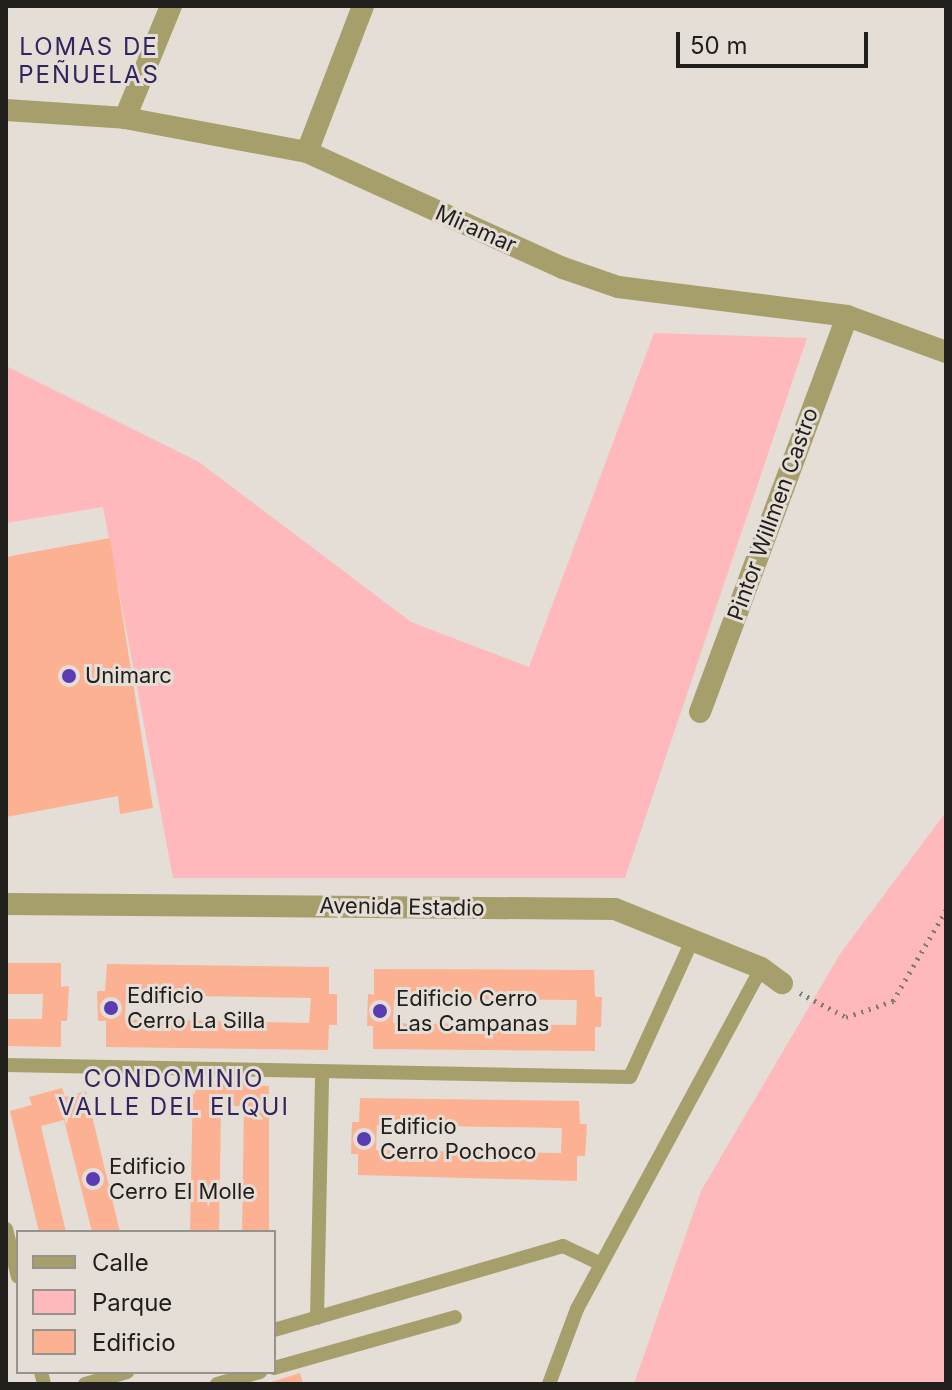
<!DOCTYPE html>
<meta charset="utf-8">
<style>
body{margin:0}
#map{position:relative;width:952px;height:1390px;overflow:hidden;background:#e4ded6;font-family:Inter,sans-serif}
div>[style]{position:absolute}
.green>*{inset:0;background:#ffb8bc}
.building>*{inset:0;background:#fcb192}
.path>*{height:5px;margin-top:-2.5px;transform-origin:0;background:repeating-linear-gradient(90deg,#7f7b75 0 2px,transparent 0 8px)}
.service>*{height:14px;margin:-7px;padding:0 7px;transform-origin:7px;border-radius:7px;background:#a69f6b}
.minor>*{height:22px;margin:-11px;padding:0 11px;transform-origin:11px;border-radius:11px;background:#a69f6b}
.dots>*{width:22px;height:22px;translate:-50% -50%;box-sizing:border-box;border:4px solid #e4ded6;border-radius:50%}
span{translate:-50% -50%;white-space:nowrap;text-align:center;line-height:1.15;-webkit-text-stroke:6px #e4ded6;paint-order:stroke}
.street-label{font-size:22px;color:#211f1c}
.poi-label{font-size:22px;color:#211f1c}
.left{translate:0 -50%;text-align:left}
.neighbourhood-label{font-size:24px;color:#32255f;letter-spacing:2px}
.frame{position:absolute;inset:0;border:8px solid #211f1c;pointer-events:none}
.legend{position:absolute;left:16px;top:1230px;width:260px;height:144px;box-sizing:border-box;background:#e4ded6;border:2px solid #96928c;margin:0;padding:10px 14px;list-style:none;font-size:24px;color:#211f1c}
.legend li{display:flex;align-items:center;gap:16px;height:40px}
.legend b{width:40px;border:2px solid #96928c}
.scale{position:absolute;left:676px;top:32px;width:192px;height:36px;box-sizing:border-box;border:4px solid #211f1c;border-top:0;padding-left:10px;font-size:24px;line-height:28px;white-space:nowrap;color:#211f1c;-webkit-text-stroke:6px #e4ded6;paint-order:stroke}
</style>
<div id="map">
<div class="green">
<div style="clip-path:polygon(654px 333px,807px 338px,625px 878px,173px 878px,103px 507px,6px 523px,6px 366px,199px 462px,411px 622px,529px 667px)"></div>
<div style="clip-path:polygon(946px 812px,946px 1384px,634px 1384px,701px 1191px,840px 954px)"></div>
</div>
<div class="building">
<div style="clip-path:polygon(110px 538px,153px 808px,120px 814px,118px 796px,6px 817px,6px 557px)"></div>
<div style="clip-path:polygon(6px 963px,61px 963px,61px 987px,69px 986px,67px 1021px,61px 1021px,61px 1047px,6px 1046px,6px 1019px,42px 1019px,43px 994px,6px 994px)"></div>
<div style="clip-path:polygon(evenodd,107px 964px,329px 967px,329px 994px,337px 994px,337px 1025px,329px 1025px,328px 1050px,106px 1047px,106px 1021px,98px 1021px,97px 991px,105px 991px,107px 964px,126px 995px,311px 998px,309px 1023px,125px 1019px,126px 995px)"></div>
<div style="clip-path:polygon(evenodd,374px 969px,594px 970px,595px 997px,602px 997px,601px 1027px,595px 1027px,595px 1051px,373px 1049px,373px 1026px,367px 1026px,368px 994px,374px 995px,374px 969px,394px 999px,577px 1000px,576px 1025px,393px 1023px,394px 999px)"></div>
<div style="clip-path:polygon(215px 1074px,248px 1075px,247px 1085px,269px 1086px,269px 1232px,242px 1232px,244px 1106px,221px 1106px,219px 1232px,190px 1232px,193px 1083px,215px 1084px)"></div>
<div style="clip-path:polygon(62px 1088px,65px 1097px,86px 1091px,120px 1232px,92px 1232px,64px 1120px,41px 1126px,66px 1232px,39px 1232px,10px 1111px,32px 1105px,29px 1097px)"></div>
<div style="clip-path:polygon(evenodd,360px 1098px,579px 1101px,580px 1124px,587px 1124px,585px 1156px,577px 1156px,577px 1181px,358px 1175px,358px 1154px,351px 1154px,352px 1122px,359px 1122px,360px 1098px,377px 1125px,562px 1128px,561px 1153px,376px 1150px,377px 1125px)"></div>
<div style="clip-path:polygon(300px 1373px,303px 1384px,268px 1384px,268px 1383px)"></div>
</div>
<div class="path">
<div style="left:800px;top:993px;width:52px;rotate:27.6deg"></div>
<div style="left:846px;top:1017px;width:50px;rotate:-18.8deg"></div>
<div style="left:893px;top:1001px;width:105px;rotate:-59.8deg"></div>
</div>
<div class="service">
<div style="left:6px;top:1065px;width:624px;rotate:1.1deg"></div>
<div style="left:630px;top:1077px;width:152px;rotate:-65.5deg"></div>
<div style="left:6px;top:1229px;width:49px;rotate:76deg"></div>
<div style="left:317px;top:1318px;width:246px;rotate:-88.8deg"></div>
<div style="left:274px;top:1330px;width:301px;rotate:-16.2deg"></div>
<div style="left:563px;top:1246px;width:42px;rotate:25.3deg"></div>
<div style="left:274px;top:1368px;width:188px;rotate:-15.7deg"></div>
<div style="left:41px;top:1372px;width:12px;rotate:76deg"></div>
<div style="left:85px;top:1384px;width:44px;rotate:-15.9deg"></div>
<div style="left:217px;top:1384px;width:45px;rotate:-15.6deg"></div>
<div style="left:549px;top:1384px;width:80px;rotate:-69.5deg"></div>
<div style="left:577px;top:1309px;width:387px;rotate:-61.6deg"></div>
</div>
<div class="minor">
<div style="left:6px;top:110px;width:119px;rotate:3.8deg"></div>
<div style="left:125px;top:118px;width:185px;rotate:10.6deg"></div>
<div style="left:307px;top:152px;width:281px;rotate:24.4deg"></div>
<div style="left:563px;top:268px;width:58px;rotate:19.1deg"></div>
<div style="left:618px;top:287px;width:231px;rotate:7.2deg"></div>
<div style="left:847px;top:316px;width:105px;rotate:20deg"></div>
<div style="left:125px;top:118px;width:121px;rotate:-67.7deg"></div>
<div style="left:307px;top:152px;width:156px;rotate:-69deg"></div>
<div style="left:700px;top:712px;width:422px;rotate:-69.6deg"></div>
<div style="left:6px;top:904px;width:609px;rotate:0.47deg"></div>
<div style="left:615px;top:909px;width:157px;rotate:22deg"></div>
<div style="left:761px;top:968px;width:26px;rotate:36deg"></div>
</div>
<div class="dots">
<div style="left:69px;top:676px;background:#5b3bb4"></div>
<div style="left:111px;top:1008px;background:#5b3bb4"></div>
<div style="left:380px;top:1011px;background:#5b3bb4"></div>
<div style="left:364px;top:1139px;background:#5b3bb4"></div>
<div style="left:93px;top:1179px;background:#5b3bb4"></div>
</div>
<div class="street-label">
<span style="left:476px;top:229px;rotate:24deg">Miramar</span>
<span style="left:773px;top:514px;rotate:-70deg">Pintor Willmen Castro</span>
<span style="left:402px;top:907px;rotate:1deg">Avenida Estadio</span>
</div>
<div class="poi-label">
<span class="left" style="left:85px;top:676px">Unimarc</span>
<span class="left" style="left:127px;top:1008px">Edificio<br>Cerro La Silla</span>
<span class="left" style="left:396px;top:1011px">Edificio Cerro<br>Las Campanas</span>
<span class="left" style="left:380px;top:1139px">Edificio<br>Cerro Pochoco</span>
<span class="left" style="left:109px;top:1179px">Edificio<br>Cerro El Molle</span>
</div>
<div class="neighbourhood-label">
<span style="left:89px;top:61px">LOMAS DE<br>PEÑUELAS</span>
<span style="left:174px;top:1093px">CONDOMINIO<br>VALLE DEL ELQUI</span>
</div>
<div class="frame"></div>
<ul class="legend">
<li><b style="height:10px;background:#a69f6b"></b>Calle</li>
<li><b style="height:22px;background:#ffb8bc"></b>Parque</li>
<li><b style="height:22px;background:#fcb192"></b>Edificio</li>
</ul>
<div class="scale">50 m</div>
</div>
